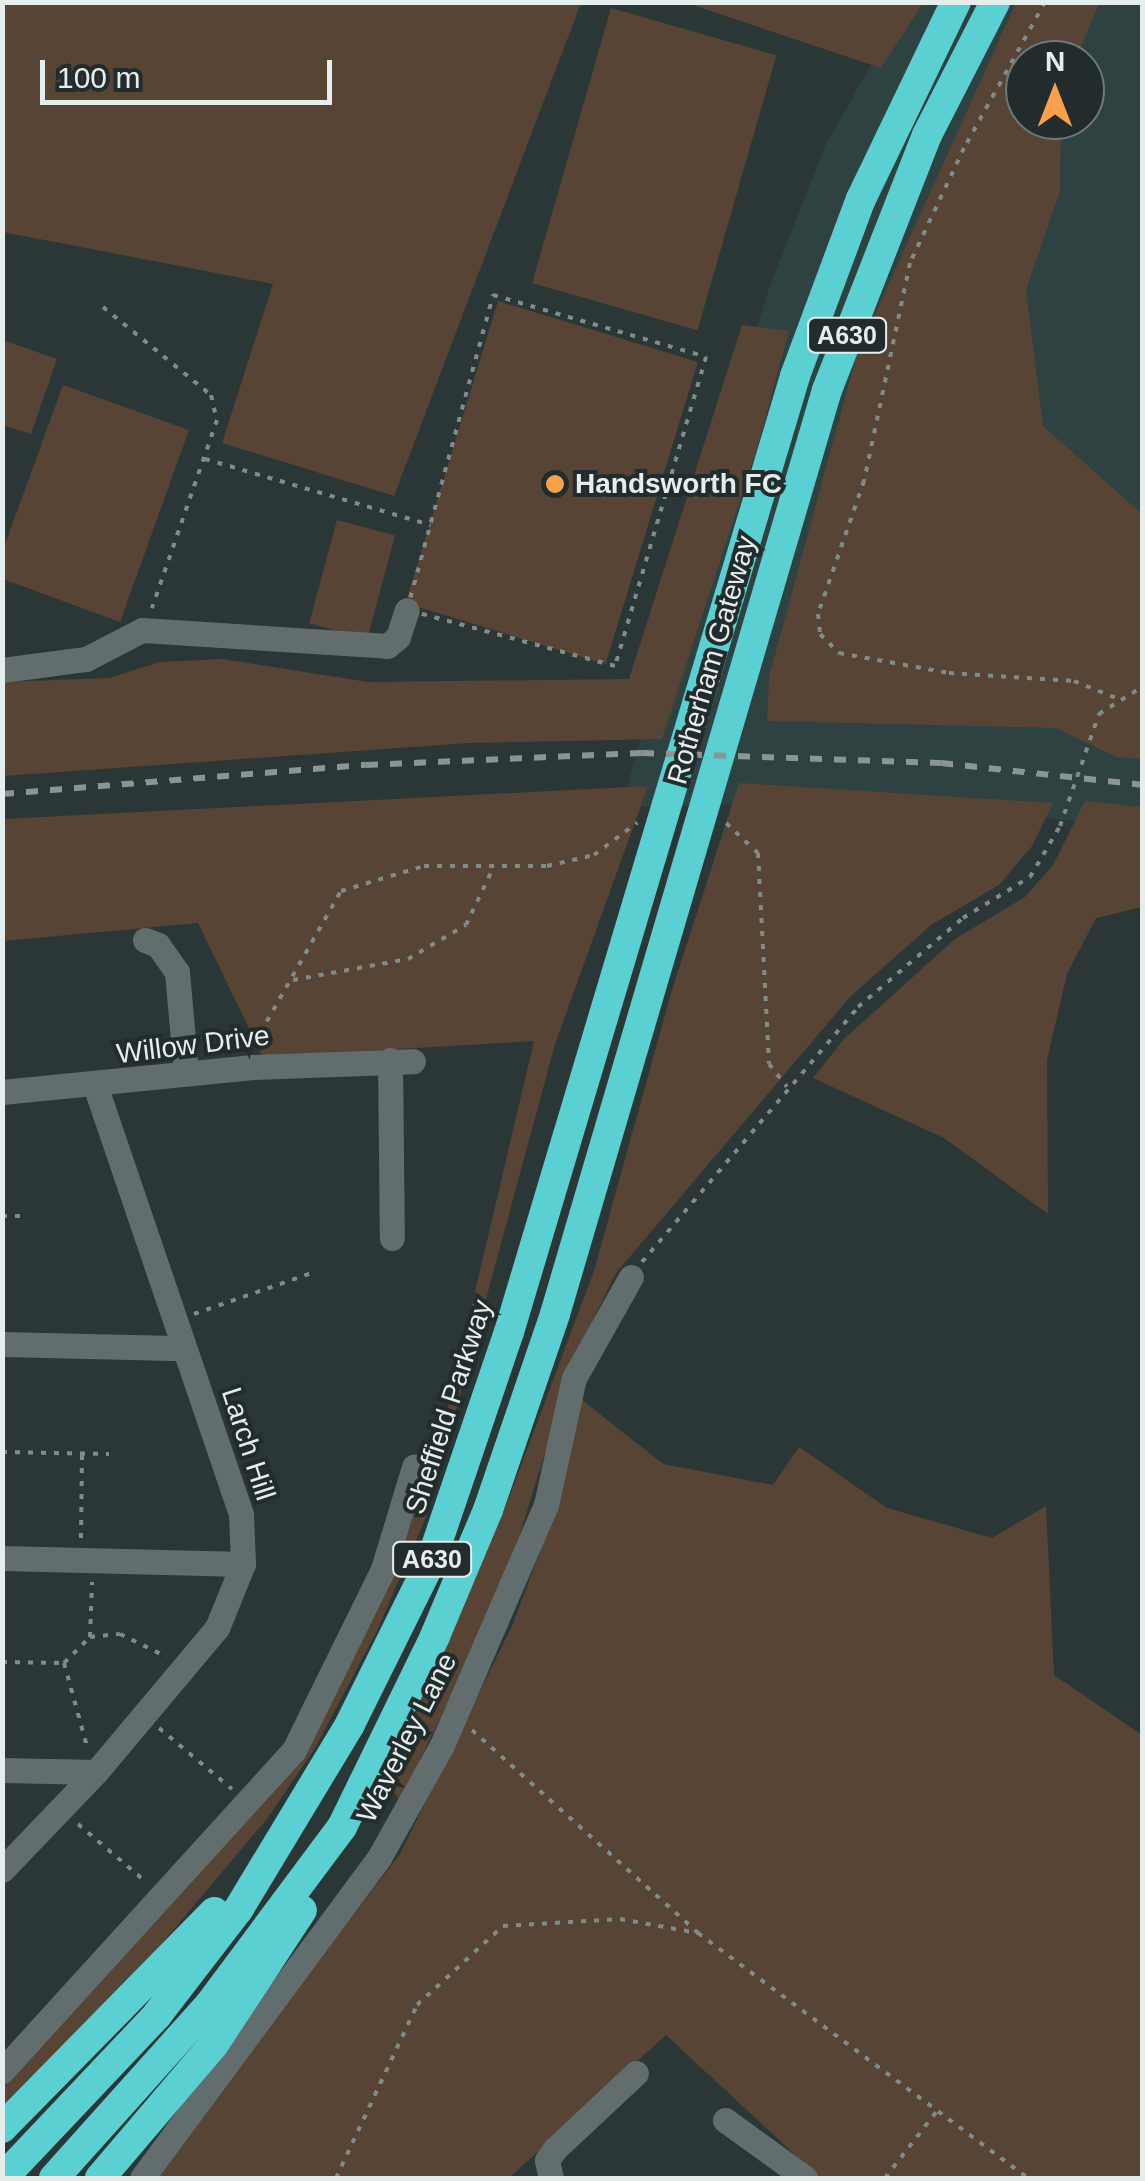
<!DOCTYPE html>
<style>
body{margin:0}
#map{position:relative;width:1145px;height:2181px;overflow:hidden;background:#2b3737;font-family:Helvetica,sans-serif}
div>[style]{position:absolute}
.built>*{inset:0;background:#2e4242}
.green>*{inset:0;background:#584434;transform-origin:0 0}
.path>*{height:4px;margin-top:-2px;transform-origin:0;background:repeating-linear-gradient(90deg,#818b8b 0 5px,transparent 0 13px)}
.minor>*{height:25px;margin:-12.5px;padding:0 12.5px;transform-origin:12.5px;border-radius:12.5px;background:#626e6e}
.highway>*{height:30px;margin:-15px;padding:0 15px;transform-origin:15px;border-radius:15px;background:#5bd0d3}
.rail>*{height:6px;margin-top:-3px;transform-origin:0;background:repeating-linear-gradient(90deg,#8c9595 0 12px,transparent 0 24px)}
.dots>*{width:28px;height:28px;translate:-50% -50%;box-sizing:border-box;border:5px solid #222c2d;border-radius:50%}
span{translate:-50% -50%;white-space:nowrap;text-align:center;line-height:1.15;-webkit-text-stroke:8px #222c2d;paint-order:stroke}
.shield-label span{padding:2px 8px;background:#222c2d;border:2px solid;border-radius:8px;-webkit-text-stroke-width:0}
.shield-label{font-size:25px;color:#e6eded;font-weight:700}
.poi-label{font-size:28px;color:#e6eded;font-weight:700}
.left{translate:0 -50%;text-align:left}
.street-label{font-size:28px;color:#e6eded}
.frame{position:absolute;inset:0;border:5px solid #e6eded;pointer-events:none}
.north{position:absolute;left:1005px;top:40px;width:100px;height:100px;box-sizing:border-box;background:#222c2d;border:2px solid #70797a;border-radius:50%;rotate:0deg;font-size:28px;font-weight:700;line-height:40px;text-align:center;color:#e6eded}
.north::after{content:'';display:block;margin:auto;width:35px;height:45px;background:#f9a04c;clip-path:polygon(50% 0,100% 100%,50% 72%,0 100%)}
.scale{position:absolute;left:40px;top:60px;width:292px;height:45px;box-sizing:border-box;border:5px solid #e6eded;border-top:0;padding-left:12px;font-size:30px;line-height:35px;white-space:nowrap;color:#e6eded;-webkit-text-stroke:8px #222c2d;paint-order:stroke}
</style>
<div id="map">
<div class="built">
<div style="clip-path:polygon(evenodd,906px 3px,1142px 3px,1142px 824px,771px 803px,621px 807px,766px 297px,824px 148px,906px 3px,1025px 60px,1085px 60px,1085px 120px,1025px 120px,1025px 60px)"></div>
</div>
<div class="green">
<div style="clip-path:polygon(2px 3px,581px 3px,394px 496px,222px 443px,273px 284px,3px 232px)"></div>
<div style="clip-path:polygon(687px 3px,923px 2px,923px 3px,881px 68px)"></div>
<div style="clip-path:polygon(1016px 3px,1099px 3px,1076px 60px,1025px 60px,1025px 120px,1061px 120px,1060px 191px,1026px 290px,1043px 426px,1142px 514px,1142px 759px,1116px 757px,1056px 728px,767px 721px,769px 677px,857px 354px)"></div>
<div style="left:611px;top:8px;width:172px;height:286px;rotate:16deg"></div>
<div style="left:498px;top:301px;width:209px;height:316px;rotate:17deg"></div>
<div style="clip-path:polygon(742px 325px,789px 331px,757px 448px,662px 739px,469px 743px,3px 776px,2px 682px,109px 678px,160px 662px,223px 659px,368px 682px,629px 679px)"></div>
<div style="clip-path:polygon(3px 340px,57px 359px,31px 434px,3px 425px)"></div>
<div style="clip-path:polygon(63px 385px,189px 430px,120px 622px,3px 579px,3px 550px)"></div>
<div style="left:337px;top:520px;width:60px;height:107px;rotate:15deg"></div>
<div style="clip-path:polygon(739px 783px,1053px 803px,1032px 846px,999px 885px,931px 925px,850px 997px,616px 1273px,575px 1356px,503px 1589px,400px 1801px,386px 1782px,504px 1511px,594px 1271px,672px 990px)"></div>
<div style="clip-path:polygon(648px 786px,555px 1044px,429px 1510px,377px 1631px,314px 1750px,266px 1820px,142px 1967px,3px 2107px,3px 2083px,308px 1744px,410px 1522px,442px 1432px,534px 1041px,263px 1057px,198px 923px,3px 941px,3px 819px)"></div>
<div style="clip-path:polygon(1085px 801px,1142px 807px,1142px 907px,1096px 918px,1067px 974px,1047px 1060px,1048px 1214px,944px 1138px,813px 1078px,844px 1039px,955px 939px,1025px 897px,1053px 865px)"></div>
<div style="clip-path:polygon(577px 1396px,663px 1464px,773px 1485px,799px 1447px,887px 1508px,992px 1538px,1046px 1506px,1054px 1675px,1142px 1735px,1142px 2178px,820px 2178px,666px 2035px,509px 2178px,152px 2178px,400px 1854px,512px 1626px,543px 1544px)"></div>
</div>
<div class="path">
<div style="left:1045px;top:2px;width:167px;rotate:119deg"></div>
<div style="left:964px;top:148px;width:127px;rotate:115.2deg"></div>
<div style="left:910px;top:263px;width:223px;rotate:101.9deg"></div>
<div style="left:864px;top:481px;width:141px;rotate:109.1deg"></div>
<div style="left:818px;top:614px;width:20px;rotate:84deg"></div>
<div style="left:820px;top:634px;width:27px;rotate:45deg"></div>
<div style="left:839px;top:653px;width:112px;rotate:10.3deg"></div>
<div style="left:949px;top:673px;width:125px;rotate:3.7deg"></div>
<div style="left:1074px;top:681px;width:45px;rotate:22deg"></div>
<div style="left:493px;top:295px;width:222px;rotate:16.2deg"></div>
<div style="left:706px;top:357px;width:322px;rotate:106.4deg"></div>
<div style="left:615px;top:666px;width:215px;rotate:-164.9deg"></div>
<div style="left:407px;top:610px;width:327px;rotate:-74.7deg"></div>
<div style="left:103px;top:307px;width:139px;rotate:39.2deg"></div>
<div style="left:211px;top:395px;width:26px;rotate:77deg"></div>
<div style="left:217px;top:420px;width:199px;rotate:109.1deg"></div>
<div style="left:205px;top:459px;width:235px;rotate:16.3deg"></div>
<div style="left:726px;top:823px;width:44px;rotate:43.2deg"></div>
<div style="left:758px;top:853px;width:211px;rotate:87deg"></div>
<div style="left:769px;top:1064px;width:29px;rotate:52deg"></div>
<div style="left:293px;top:980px;width:117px;rotate:-10.3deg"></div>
<div style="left:408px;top:959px;width:67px;rotate:-30.4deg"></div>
<div style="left:466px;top:925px;width:65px;rotate:-64.6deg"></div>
<div style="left:254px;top:1044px;width:176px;rotate:-60.4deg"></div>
<div style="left:341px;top:891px;width:87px;rotate:-16.8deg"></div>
<div style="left:424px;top:866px;width:123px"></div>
<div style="left:547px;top:866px;width:48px;rotate:-13.2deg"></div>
<div style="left:594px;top:855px;width:54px;rotate:-36.7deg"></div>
<div style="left:2px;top:1216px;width:20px"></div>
<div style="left:642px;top:1262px;width:334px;rotate:-49.7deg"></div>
<div style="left:858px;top:1007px;width:138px;rotate:-40.3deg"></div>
<div style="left:963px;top:918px;width:79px;rotate:-31.5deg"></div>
<div style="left:1030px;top:877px;width:59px;rotate:-59.5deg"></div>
<div style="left:1060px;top:826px;width:119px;rotate:-70.8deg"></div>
<div style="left:1099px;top:714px;width:51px;rotate:-32.1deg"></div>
<div style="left:194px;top:1314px;width:125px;rotate:-19.2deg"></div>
<div style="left:2px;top:1452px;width:107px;rotate:1.1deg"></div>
<div style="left:81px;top:1538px;width:85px;rotate:-89.3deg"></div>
<div style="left:90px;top:1637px;width:55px;rotate:-87.9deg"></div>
<div style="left:2px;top:1662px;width:62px;rotate:0.9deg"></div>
<div style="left:64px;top:1663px;width:37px;rotate:-45deg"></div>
<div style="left:90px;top:1637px;width:30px;rotate:-6deg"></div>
<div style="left:120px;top:1634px;width:52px;rotate:26.1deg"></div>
<div style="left:64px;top:1663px;width:90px;rotate:74.6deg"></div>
<div style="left:159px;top:1728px;width:95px;rotate:39.9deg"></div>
<div style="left:472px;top:1730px;width:304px;rotate:41.9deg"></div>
<div style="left:698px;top:1933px;width:411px;rotate:36.6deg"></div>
<div style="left:78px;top:1824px;width:91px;rotate:40.5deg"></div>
<div style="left:336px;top:2178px;width:191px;rotate:-64.9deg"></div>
<div style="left:417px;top:2005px;width:117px;rotate:-42.6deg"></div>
<div style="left:503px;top:1926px;width:117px;rotate:-3.4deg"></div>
<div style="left:620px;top:1919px;width:79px;rotate:10.2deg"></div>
<div style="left:885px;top:2178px;width:85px;rotate:-52.2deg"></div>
</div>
<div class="minor">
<div style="left:2px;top:670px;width:85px;rotate:-7.5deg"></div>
<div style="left:86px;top:659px;width:63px;rotate:-27.4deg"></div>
<div style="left:142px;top:630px;width:246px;rotate:3.7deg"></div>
<div style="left:387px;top:646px;width:14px;rotate:-39deg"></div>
<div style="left:398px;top:637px;width:28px;rotate:-72deg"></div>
<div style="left:145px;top:940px;width:14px;rotate:21deg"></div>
<div style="left:158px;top:945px;width:33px;rotate:55deg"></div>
<div style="left:177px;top:972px;width:101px;rotate:84.9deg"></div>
<div style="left:390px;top:1060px;width:178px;rotate:89.4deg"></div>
<div style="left:2px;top:1092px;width:252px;rotate:-5.7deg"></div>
<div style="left:253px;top:1067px;width:160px;rotate:-2.1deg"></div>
<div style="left:2px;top:1344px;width:182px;rotate:1.3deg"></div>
<div style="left:2px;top:1558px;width:241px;rotate:1.4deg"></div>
<div style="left:2px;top:1770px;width:94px;rotate:1.2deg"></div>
<div style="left:2px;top:1870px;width:136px;rotate:-46.2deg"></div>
<div style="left:96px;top:1772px;width:188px;rotate:-50deg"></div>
<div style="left:217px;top:1628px;width:69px;rotate:-67.9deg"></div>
<div style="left:243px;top:1564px;width:50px;rotate:-92.3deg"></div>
<div style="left:241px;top:1514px;width:451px;rotate:-108.8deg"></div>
<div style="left:2px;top:2071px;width:434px;rotate:-47.7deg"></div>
<div style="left:294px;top:1750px;width:202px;rotate:-63.8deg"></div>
<div style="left:383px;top:1569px;width:107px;rotate:-73.1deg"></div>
<div style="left:725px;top:2120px;width:99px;rotate:35.9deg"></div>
<div style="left:142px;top:2178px;width:400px;rotate:-53.5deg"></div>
<div style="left:380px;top:1856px;width:127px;rotate:-60.8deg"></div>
<div style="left:442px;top:1745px;width:262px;rotate:-66.6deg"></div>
<div style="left:546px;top:1505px;width:130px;rotate:-77.6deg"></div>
<div style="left:574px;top:1378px;width:116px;rotate:-60.6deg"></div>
<div style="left:551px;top:2178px;width:18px;rotate:-103deg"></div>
<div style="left:547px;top:2160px;width:14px;rotate:-54deg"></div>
<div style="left:555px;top:2149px;width:111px;rotate:-43.2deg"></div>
</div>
<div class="highway">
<div style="left:2px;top:2128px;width:303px;rotate:-45.5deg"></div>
<div style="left:3px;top:2178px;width:224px;rotate:-46.6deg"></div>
<div style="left:157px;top:2015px;width:133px;rotate:-52.4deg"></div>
<div style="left:238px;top:1910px;width:217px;rotate:-58.9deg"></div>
<div style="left:350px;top:1724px;width:182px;rotate:-63.6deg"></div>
<div style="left:431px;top:1561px;width:242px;rotate:-71.2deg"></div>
<div style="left:509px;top:1332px;width:998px;rotate:-73.34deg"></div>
<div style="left:795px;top:376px;width:189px;rotate:-69.6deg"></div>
<div style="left:861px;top:199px;width:219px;rotate:-64.3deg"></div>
<div style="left:54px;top:2178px;width:234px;rotate:-48.1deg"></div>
<div style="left:210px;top:2004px;width:221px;rotate:-53.3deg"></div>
<div style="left:342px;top:1827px;width:212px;rotate:-64deg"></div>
<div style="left:435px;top:1636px;width:137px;rotate:-67.2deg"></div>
<div style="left:488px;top:1510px;width:207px;rotate:-71.1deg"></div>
<div style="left:555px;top:1314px;width:963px;rotate:-73.6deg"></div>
<div style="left:827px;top:390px;width:274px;rotate:-68.6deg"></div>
<div style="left:927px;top:135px;width:149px;rotate:-62.9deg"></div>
<div style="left:100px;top:2178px;width:176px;rotate:-49.6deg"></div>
<div style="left:214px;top:2044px;width:160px;rotate:-56.7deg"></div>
</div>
<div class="rail">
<div style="left:2px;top:794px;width:365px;rotate:-4.6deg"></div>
<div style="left:366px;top:765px;width:276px;rotate:-2.5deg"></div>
<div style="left:642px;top:753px;width:299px;rotate:1.9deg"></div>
<div style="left:941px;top:763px;width:202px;rotate:6.2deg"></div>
</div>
<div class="dots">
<div style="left:555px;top:484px;background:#f9a04c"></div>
</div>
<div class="shield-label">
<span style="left:847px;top:335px">A630</span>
<span style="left:432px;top:1559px">A630</span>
</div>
<div class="poi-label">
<span class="left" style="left:575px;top:484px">Handsworth FC</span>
</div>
<div class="street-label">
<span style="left:712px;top:660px;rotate:-74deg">Rotherham Gateway</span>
<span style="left:193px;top:1045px;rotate:-7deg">Willow Drive</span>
<span style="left:449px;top:1407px;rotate:-72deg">Sheffield Parkway</span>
<span style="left:248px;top:1444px;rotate:72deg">Larch Hill</span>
<span style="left:407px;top:1738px;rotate:-63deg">Waverley Lane</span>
</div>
<div class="frame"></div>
<div class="north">N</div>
<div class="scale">100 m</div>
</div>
